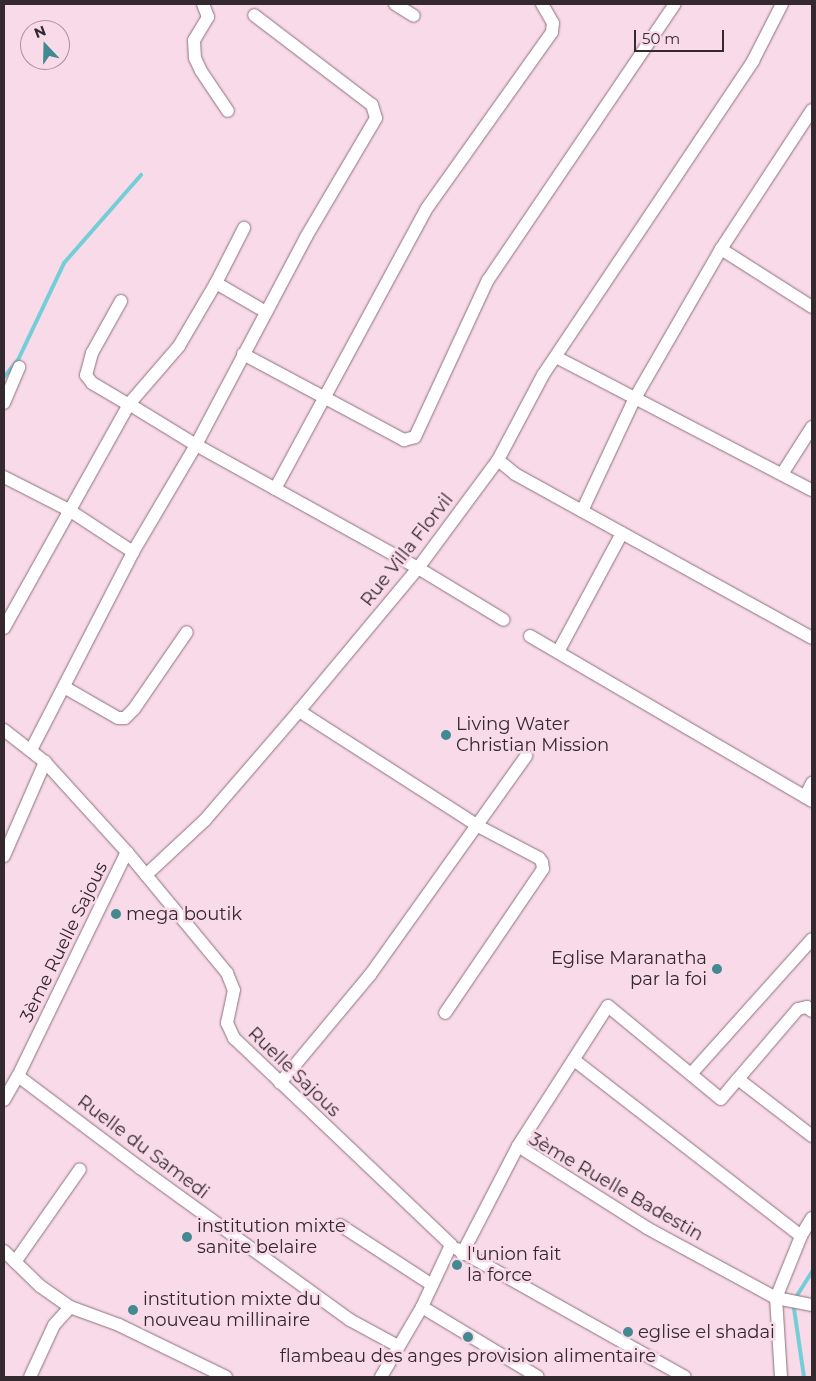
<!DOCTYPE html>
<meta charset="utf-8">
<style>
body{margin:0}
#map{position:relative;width:816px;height:1381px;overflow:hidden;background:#f9dae8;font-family:Montserrat,sans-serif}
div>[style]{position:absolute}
.stream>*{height:4px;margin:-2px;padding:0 2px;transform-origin:2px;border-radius:2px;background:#74ced8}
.roads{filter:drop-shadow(0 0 1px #8c717e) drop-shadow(0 0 1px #8c717e)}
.minor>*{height:12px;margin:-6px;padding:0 6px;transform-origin:6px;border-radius:6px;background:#fff}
.dots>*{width:14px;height:14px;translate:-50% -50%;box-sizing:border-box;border:2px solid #f9dae8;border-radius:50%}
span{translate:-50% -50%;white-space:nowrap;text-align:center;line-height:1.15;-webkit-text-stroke:5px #f9dae8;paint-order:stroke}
.street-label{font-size:18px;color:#34292e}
.poi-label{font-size:18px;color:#34292e}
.left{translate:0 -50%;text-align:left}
.right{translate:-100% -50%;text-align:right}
.frame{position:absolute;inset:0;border:5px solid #34292e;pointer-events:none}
.north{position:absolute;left:20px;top:20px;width:50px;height:50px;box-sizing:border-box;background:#f9dae8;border:1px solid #aa939e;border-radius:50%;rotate:339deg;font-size:14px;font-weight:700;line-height:20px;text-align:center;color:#34292e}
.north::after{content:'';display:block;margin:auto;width:18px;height:22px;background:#428991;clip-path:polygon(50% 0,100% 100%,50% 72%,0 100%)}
.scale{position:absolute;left:634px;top:30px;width:90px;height:22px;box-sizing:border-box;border:2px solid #34292e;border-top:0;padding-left:6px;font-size:15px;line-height:18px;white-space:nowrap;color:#34292e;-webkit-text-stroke:4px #f9dae8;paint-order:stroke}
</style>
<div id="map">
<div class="stream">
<div style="left:4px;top:377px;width:22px;rotate:-51deg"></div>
<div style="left:18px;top:360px;width:107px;rotate:-64.6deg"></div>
<div style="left:64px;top:263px;width:117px;rotate:-48.8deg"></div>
<div style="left:804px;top:1377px;width:76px;rotate:-98.3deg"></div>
<div style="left:793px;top:1302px;width:36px;rotate:-58deg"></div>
</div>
<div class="roads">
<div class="minor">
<div style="left:203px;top:4px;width:14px;rotate:69deg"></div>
<div style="left:208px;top:17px;width:27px;rotate:121deg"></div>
<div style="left:194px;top:40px;width:18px;rotate:87deg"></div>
<div style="left:195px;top:58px;width:14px;rotate:65deg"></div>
<div style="left:201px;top:71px;width:48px;rotate:56deg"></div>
<div style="left:395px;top:4px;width:22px;rotate:32deg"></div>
<div style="left:721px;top:249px;width:108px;rotate:32.5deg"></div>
<div style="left:216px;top:283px;width:58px;rotate:30.1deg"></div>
<div style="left:121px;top:301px;width:60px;rotate:119.1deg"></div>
<div style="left:92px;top:353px;width:23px;rotate:105deg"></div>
<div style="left:86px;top:375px;width:10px;rotate:53deg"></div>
<div style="left:92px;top:383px;width:43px;rotate:30.7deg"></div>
<div style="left:243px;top:354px;width:183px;rotate:28.1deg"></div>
<div style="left:404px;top:440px;width:11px;rotate:-15deg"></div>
<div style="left:415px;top:437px;width:173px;rotate:-65.1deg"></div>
<div style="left:488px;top:280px;width:333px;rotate:-55.9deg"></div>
<div style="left:556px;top:357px;width:288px;rotate:27.5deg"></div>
<div style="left:4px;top:403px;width:39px;rotate:-67deg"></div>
<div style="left:129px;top:404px;width:77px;rotate:-49.2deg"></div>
<div style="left:179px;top:346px;width:73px;rotate:-59.6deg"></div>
<div style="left:216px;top:283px;width:62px;rotate:-63deg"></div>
<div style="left:498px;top:460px;width:22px;rotate:39deg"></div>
<div style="left:515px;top:474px;width:339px;rotate:28.9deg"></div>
<div style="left:782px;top:474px;width:56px;rotate:-57.4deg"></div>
<div style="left:4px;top:477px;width:73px;rotate:26.9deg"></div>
<div style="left:69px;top:510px;width:77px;rotate:33.3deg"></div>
<div style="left:275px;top:489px;width:319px;rotate:-61.6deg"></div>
<div style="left:427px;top:208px;width:216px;rotate:-54.6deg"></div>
<div style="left:552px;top:32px;width:9px;rotate:-84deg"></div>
<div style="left:553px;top:23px;width:22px;rotate:-120deg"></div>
<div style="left:582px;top:511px;width:125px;rotate:-64.9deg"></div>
<div style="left:635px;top:398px;width:172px;rotate:-60deg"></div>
<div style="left:721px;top:249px;width:166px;rotate:-56.8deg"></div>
<div style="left:4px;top:628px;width:257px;rotate:-60.8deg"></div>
<div style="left:129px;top:404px;width:79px;rotate:31.5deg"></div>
<div style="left:196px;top:445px;width:254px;rotate:29deg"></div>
<div style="left:418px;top:568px;width:100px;rotate:31.2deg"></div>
<div style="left:530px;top:636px;width:327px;rotate:30.3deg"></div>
<div style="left:558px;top:652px;width:135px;rotate:-61.7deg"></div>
<div style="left:64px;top:687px;width:62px;rotate:29.9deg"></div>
<div style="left:118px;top:718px;width:7px"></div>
<div style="left:125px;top:718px;width:13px;rotate:-45deg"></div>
<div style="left:134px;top:709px;width:93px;rotate:-55.5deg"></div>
<div style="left:299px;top:711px;width:213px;rotate:32.7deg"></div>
<div style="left:478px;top:826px;width:69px;rotate:27.7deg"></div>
<div style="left:539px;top:858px;width:5px;rotate:53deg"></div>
<div style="left:542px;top:862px;width:7px;rotate:82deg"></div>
<div style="left:543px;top:869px;width:174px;rotate:124.2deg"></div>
<div style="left:4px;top:730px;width:52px;rotate:38deg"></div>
<div style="left:45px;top:762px;width:122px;rotate:47.7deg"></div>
<div style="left:127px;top:852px;width:157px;rotate:50.4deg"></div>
<div style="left:227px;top:973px;width:18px;rotate:68deg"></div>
<div style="left:234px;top:990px;width:34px;rotate:102deg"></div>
<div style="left:227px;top:1023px;width:17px;rotate:65deg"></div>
<div style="left:234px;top:1038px;width:300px;rotate:43.6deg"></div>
<div style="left:451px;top:1245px;width:68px;rotate:115.1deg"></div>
<div style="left:422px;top:1307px;width:81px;rotate:120.4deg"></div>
<div style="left:31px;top:750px;width:223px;rotate:-62.7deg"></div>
<div style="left:133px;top:552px;width:124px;rotate:-59.5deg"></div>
<div style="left:196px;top:445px;width:235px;rotate:-62.1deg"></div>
<div style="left:306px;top:237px;width:138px;rotate:-59.5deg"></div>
<div style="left:376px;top:118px;width:14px;rotate:-107deg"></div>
<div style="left:372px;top:105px;width:148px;rotate:-142.7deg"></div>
<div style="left:805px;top:797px;width:16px;rotate:-63deg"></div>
<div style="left:4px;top:856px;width:103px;rotate:-66.4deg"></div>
<div style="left:146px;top:875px;width:81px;rotate:-43deg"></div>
<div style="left:205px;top:820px;width:144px;rotate:-49.2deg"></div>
<div style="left:299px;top:711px;width:186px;rotate:-50.2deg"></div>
<div style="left:418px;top:568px;width:134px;rotate:-53.5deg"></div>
<div style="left:498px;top:460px;width:96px;rotate:-62.1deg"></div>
<div style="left:543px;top:375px;width:378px;rotate:-56.2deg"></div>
<div style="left:753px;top:61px;width:64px;rotate:-63deg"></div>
<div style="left:574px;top:1060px;width:287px;rotate:37.8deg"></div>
<div style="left:691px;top:1074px;width:181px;rotate:-48.1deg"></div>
<div style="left:18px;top:1076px;width:153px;rotate:37deg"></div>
<div style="left:140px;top:1168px;width:259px;rotate:35.9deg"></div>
<div style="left:350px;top:1320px;width:55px;rotate:28.4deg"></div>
<div style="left:738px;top:1079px;width:92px;rotate:-49.4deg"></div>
<div style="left:798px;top:1009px;width:9px;rotate:-13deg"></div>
<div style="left:807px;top:1007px;width:6px;rotate:39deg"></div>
<div style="left:280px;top:1083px;width:141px;rotate:-50.2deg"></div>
<div style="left:370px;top:975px;width:269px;rotate:-54.5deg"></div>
<div style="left:4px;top:1100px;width:28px;rotate:-60deg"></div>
<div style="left:18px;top:1076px;width:249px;rotate:-64.1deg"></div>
<div style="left:518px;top:1146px;width:166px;rotate:-57.3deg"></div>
<div style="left:608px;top:1006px;width:146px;rotate:39.5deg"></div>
<div style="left:721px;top:1099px;width:26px;rotate:-50deg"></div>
<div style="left:738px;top:1079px;width:93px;rotate:37.6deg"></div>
<div style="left:340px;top:1225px;width:110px;rotate:33.1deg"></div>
<div style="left:457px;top:1249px;width:261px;rotate:29.3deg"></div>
<div style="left:4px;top:1251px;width:50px;rotate:44.2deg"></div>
<div style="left:40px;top:1286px;width:37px;rotate:35deg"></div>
<div style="left:70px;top:1307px;width:52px;rotate:20.2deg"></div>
<div style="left:119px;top:1325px;width:119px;rotate:25.9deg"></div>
<div style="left:462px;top:1254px;width:122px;rotate:-62.6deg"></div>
<div style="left:518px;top:1146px;width:153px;rotate:32.4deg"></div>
<div style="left:647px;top:1228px;width:147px;rotate:28.5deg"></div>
<div style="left:776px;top:1298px;width:37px;rotate:11deg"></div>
<div style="left:15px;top:1262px;width:113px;rotate:-55deg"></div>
<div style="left:422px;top:1307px;width:135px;rotate:31.1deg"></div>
<div style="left:30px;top:1377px;width:57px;rotate:-65.2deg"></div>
<div style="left:54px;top:1325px;width:24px;rotate:-48deg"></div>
<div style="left:781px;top:1377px;width:79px;rotate:-93.6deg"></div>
<div style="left:776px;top:1298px;width:67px;rotate:-68deg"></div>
<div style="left:801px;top:1236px;width:21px;rotate:-59deg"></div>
</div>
</div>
<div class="dots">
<div style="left:446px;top:735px;background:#428991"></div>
<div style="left:116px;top:914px;background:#428991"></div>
<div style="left:717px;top:969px;background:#428991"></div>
<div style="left:187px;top:1237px;background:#428991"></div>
<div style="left:457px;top:1265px;background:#428991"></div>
<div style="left:133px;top:1310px;background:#428991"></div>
<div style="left:628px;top:1332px;background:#428991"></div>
<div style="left:468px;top:1337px;background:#428991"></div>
</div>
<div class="street-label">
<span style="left:407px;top:550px;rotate:-52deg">Rue Villa Florvil</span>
<span style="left:64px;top:942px;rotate:-64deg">3ème Ruelle Sajous</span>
<span style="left:294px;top:1072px;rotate:44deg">Ruelle Sajous</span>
<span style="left:143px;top:1147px;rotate:37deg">Ruelle du Samedi</span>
<span style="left:616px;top:1187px;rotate:30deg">3ème Ruelle Badestin</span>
</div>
<div class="poi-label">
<span class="left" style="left:456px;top:735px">Living Water<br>Christian Mission</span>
<span class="left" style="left:126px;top:914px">mega boutik</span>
<span class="right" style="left:707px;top:969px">Eglise Maranatha<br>par la foi</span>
<span class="left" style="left:197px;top:1237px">institution mixte<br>sanite belaire</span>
<span class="left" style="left:467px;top:1265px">l'union fait<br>la force</span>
<span class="left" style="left:143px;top:1310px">institution mixte du<br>nouveau millinaire</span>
<span class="left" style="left:638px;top:1332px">eglise el shadai</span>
<span style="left:468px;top:1356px">flambeau des anges provision alimentaire</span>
</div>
<div class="frame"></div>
<div class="north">N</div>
<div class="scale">50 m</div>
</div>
